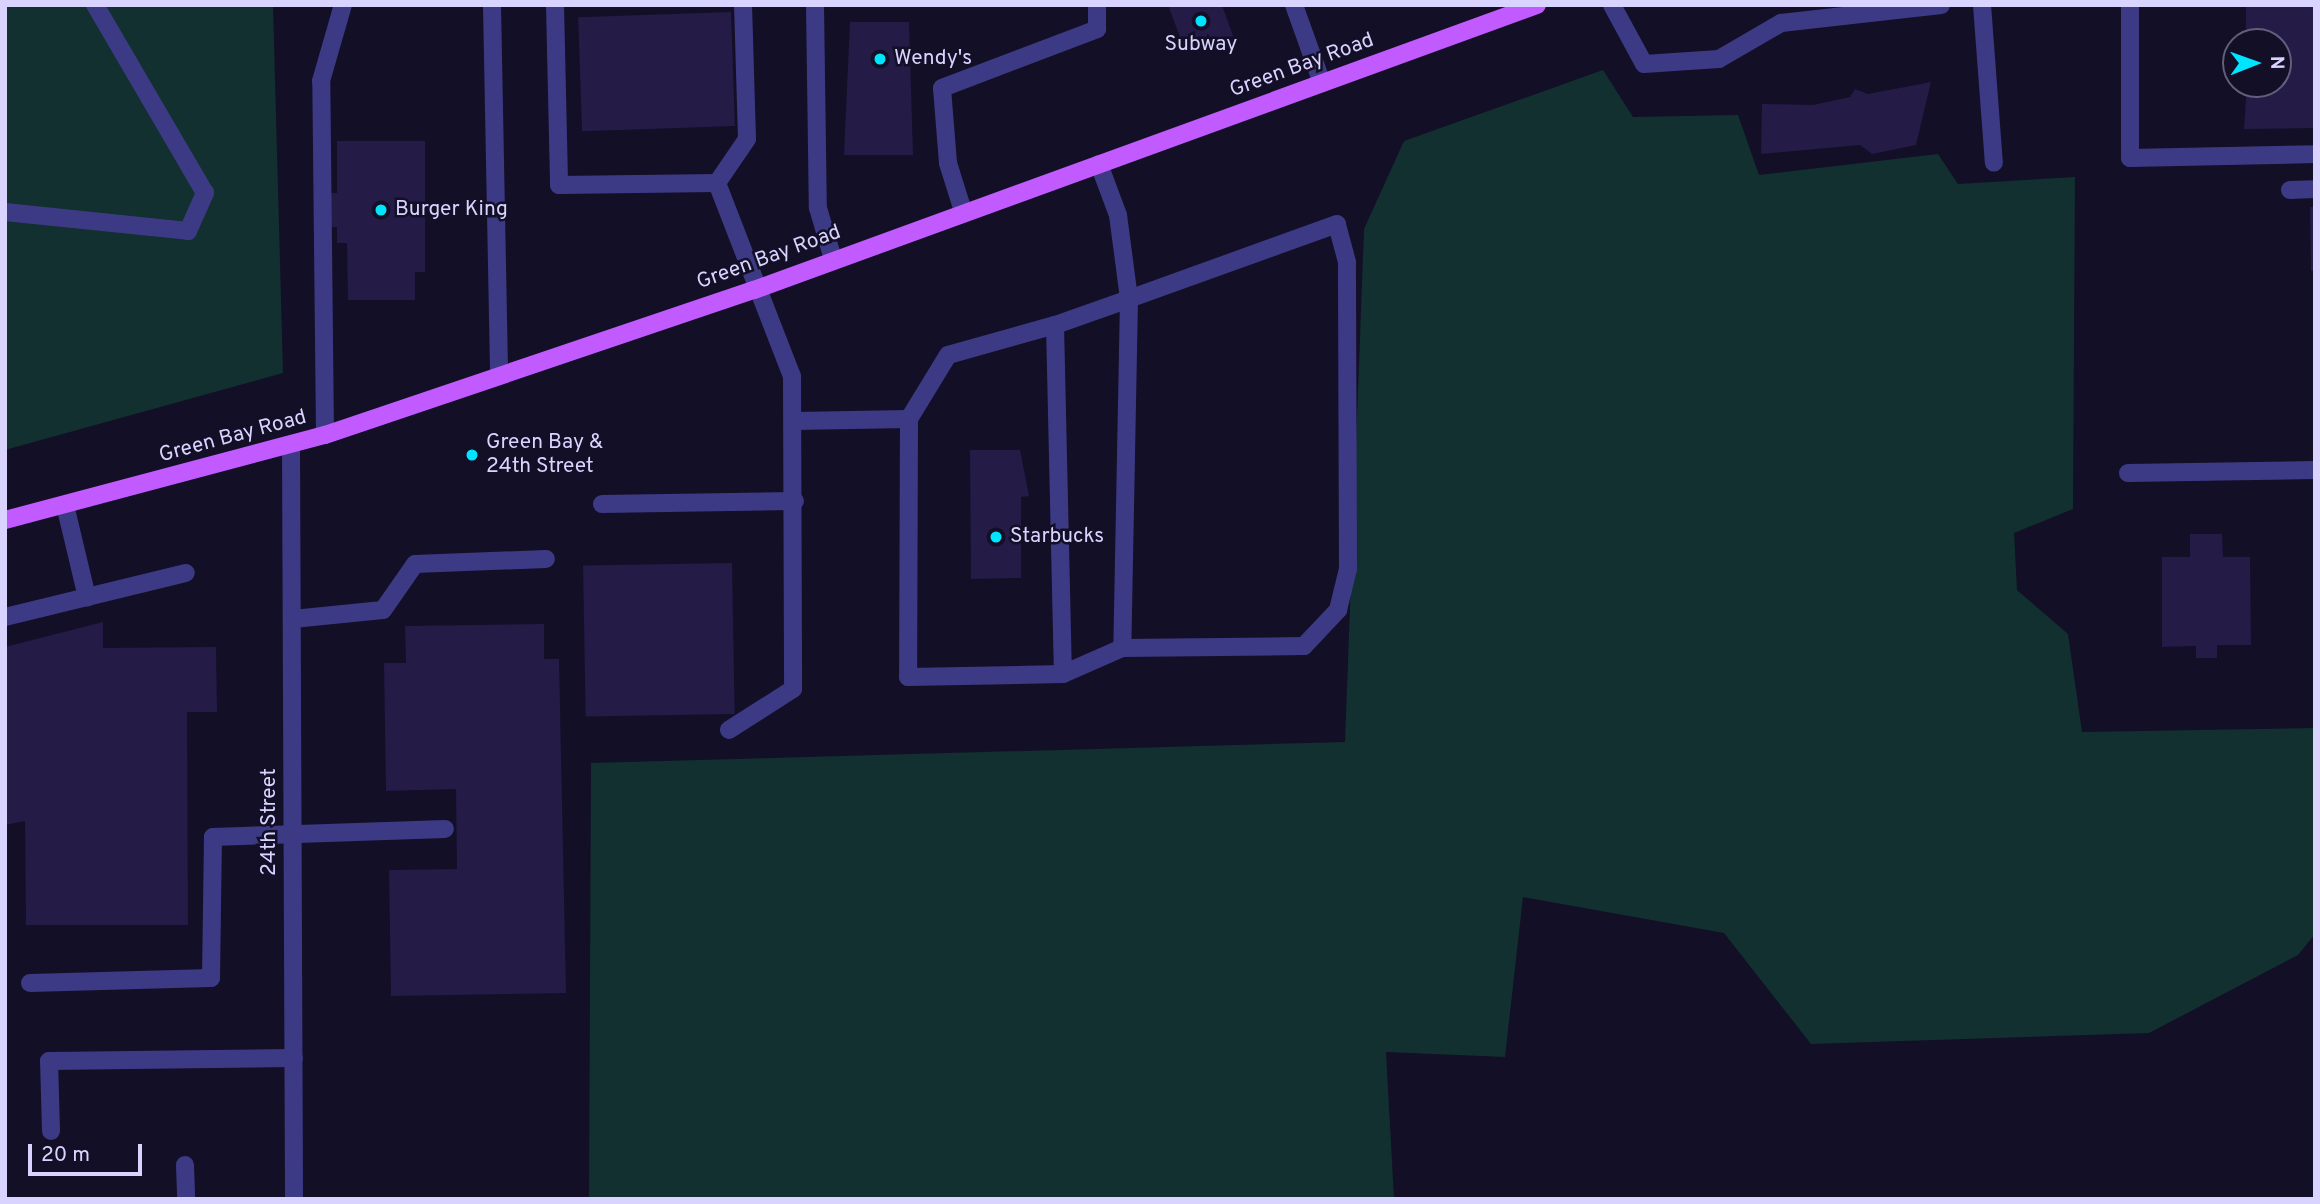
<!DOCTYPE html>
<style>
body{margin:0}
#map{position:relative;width:2320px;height:1204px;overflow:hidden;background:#130f26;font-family:Overpass,sans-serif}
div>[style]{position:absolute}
.green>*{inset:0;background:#12302f}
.building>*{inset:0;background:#241b47;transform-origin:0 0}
.minor>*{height:18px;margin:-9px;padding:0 9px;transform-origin:9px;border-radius:9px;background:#3d3a85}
.major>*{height:18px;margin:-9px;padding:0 9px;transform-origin:9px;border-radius:9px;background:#c25bff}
.dots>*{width:19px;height:19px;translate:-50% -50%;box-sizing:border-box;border:4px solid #130f26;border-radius:50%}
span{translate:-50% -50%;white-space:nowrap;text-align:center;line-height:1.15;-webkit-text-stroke:5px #130f26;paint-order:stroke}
.poi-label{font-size:21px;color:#d9d4ff}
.left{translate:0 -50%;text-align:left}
.street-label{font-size:21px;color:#d9d4ff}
.frame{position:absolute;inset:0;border:7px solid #d9d4ff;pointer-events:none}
.north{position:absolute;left:2222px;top:28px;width:70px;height:70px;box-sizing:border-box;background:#130f26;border:2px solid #625e7d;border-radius:50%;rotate:89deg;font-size:19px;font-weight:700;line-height:28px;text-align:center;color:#d9d4ff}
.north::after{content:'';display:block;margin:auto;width:24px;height:32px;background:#00e5ff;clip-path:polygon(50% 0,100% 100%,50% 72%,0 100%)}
.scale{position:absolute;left:28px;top:1144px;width:114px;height:32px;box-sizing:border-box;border:4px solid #d9d4ff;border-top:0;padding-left:9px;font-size:21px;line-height:24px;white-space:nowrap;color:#d9d4ff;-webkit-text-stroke:5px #130f26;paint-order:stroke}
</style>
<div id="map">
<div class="green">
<div style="clip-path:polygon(5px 5px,273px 5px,283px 373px,5px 450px)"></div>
<div style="clip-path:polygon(1603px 70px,1633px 117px,1738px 115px,1759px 175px,1938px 154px,1958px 184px,2075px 177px,2073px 509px,2014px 533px,2017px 590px,2068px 634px,2082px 732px,2315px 728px,2315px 934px,2298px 955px,2149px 1033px,1811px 1044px,1724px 933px,1523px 897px,1505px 1057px,1386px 1052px,1394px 1199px,589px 1199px,591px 763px,1345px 742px,1364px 229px,1404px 141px)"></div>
</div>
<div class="building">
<div style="clip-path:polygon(1168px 5px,1222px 5px,1233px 36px,1186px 53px)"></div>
<div style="clip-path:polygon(2246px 5px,2315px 5px,2315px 128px,2244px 129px,2247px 84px,2278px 84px,2278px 42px,2246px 42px)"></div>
<div style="left:731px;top:12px;width:114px;height:153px;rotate:88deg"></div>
<div style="clip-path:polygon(850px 22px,909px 22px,913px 155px,844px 155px)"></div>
<div style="clip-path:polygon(1931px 82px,1916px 145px,1872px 154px,1860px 145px,1761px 154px,1762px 104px,1813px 105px,1850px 97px,1855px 89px,1868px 94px)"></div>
<div style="clip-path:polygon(337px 141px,425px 141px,425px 272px,415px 272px,415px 300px,348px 300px,347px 243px,337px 243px,337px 227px,316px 227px,316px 193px,337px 193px)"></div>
<div style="clip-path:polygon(2310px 207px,2315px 207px,2315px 271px,2311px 271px)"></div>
<div style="clip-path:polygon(970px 450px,1020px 450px,1029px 496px,1021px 497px,1021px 578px,971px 579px)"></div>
<div style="clip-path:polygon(2190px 534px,2222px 534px,2223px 557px,2250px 557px,2251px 645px,2217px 645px,2217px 658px,2196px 658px,2196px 646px,2162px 647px,2162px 557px,2190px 557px)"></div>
<div style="left:732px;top:563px;width:151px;height:149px;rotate:89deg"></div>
<div style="clip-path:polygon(103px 622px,103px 648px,216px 647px,217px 712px,187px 712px,188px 925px,26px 925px,25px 821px,5px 825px,5px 647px)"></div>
<div style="clip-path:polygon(544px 624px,544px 659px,559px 659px,566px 993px,391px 996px,389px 870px,457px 869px,456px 789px,386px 791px,384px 663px,406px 663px,405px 626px)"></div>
</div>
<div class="minor">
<div style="left:492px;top:5px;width:371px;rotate:88.9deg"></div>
<div style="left:555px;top:5px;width:180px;rotate:88.7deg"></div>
<div style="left:559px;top:185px;width:158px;rotate:-0.7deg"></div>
<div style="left:815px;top:5px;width:203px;rotate:89.2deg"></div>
<div style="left:818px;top:208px;width:53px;rotate:73.6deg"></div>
<div style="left:1294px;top:5px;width:83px;rotate:70.3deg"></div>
<div style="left:1612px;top:5px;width:67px;rotate:61.5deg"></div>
<div style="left:1644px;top:64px;width:75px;rotate:-3.8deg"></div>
<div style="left:1719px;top:59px;width:72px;rotate:-30.1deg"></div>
<div style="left:1781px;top:23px;width:161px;rotate:-6.4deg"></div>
<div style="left:1982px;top:5px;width:158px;rotate:85.7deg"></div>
<div style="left:2130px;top:5px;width:153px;rotate:90deg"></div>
<div style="left:2130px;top:158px;width:185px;rotate:-1.2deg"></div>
<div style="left:1099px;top:164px;width:54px;rotate:69.6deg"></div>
<div style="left:1118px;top:215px;width:85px;rotate:82.5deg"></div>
<div style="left:1129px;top:299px;width:349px;rotate:91.1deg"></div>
<div style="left:1122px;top:648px;width:182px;rotate:-0.6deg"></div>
<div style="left:1304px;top:646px;width:50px;rotate:-46.6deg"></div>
<div style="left:1338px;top:610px;width:42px;rotate:-76.3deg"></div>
<div style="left:1348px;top:569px;width:307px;rotate:-90.2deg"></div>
<div style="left:1347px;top:262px;width:39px;rotate:-105deg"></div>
<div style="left:1337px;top:224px;width:221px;rotate:160.2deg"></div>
<div style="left:1129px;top:299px;width:78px;rotate:160.6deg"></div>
<div style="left:1055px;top:325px;width:111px;rotate:164.3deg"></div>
<div style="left:948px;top:355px;width:75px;rotate:121.4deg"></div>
<div style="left:909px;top:419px;width:258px;rotate:90.2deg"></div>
<div style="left:908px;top:677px;width:155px;rotate:-1.1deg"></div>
<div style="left:1063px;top:674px;width:64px;rotate:-23.8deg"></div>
<div style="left:717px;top:183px;width:207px;rotate:68.8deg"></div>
<div style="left:792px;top:376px;width:313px;rotate:89.8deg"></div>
<div style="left:793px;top:689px;width:76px;rotate:147.4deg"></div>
<div style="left:717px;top:183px;width:53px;rotate:-55.7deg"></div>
<div style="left:747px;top:139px;width:134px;rotate:-91.7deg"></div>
<div style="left:2290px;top:190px;width:25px;rotate:-2deg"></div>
<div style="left:963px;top:211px;width:50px;rotate:-107.4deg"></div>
<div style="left:948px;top:163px;width:75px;rotate:-94.6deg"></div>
<div style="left:942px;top:88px;width:166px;rotate:-20.8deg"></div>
<div style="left:1097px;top:29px;width:24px;rotate:-90deg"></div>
<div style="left:5px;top:212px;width:184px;rotate:5.9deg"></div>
<div style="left:188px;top:231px;width:42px;rotate:-65.9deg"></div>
<div style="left:205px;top:193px;width:218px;rotate:-120.3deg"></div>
<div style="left:1055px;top:325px;width:349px;rotate:88.7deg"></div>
<div style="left:793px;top:421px;width:116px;rotate:-1deg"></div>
<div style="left:325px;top:435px;width:354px;rotate:-90.6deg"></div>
<div style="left:321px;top:81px;width:79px;rotate:-73.9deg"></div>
<div style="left:291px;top:446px;width:753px;rotate:89.77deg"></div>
<div style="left:2128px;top:473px;width:187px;rotate:-0.9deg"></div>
<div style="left:602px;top:504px;width:193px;rotate:-0.9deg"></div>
<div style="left:65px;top:505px;width:95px;rotate:76.6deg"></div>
<div style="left:5px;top:617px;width:186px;rotate:-13.7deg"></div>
<div style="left:293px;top:619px;width:90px;rotate:-5.7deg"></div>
<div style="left:383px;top:610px;width:56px;rotate:-55.2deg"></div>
<div style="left:415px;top:564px;width:131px;rotate:-2.2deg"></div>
<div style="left:30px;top:983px;width:181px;rotate:-1.6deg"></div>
<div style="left:211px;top:978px;width:141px;rotate:-89.2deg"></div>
<div style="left:213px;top:837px;width:232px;rotate:-2deg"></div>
<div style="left:51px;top:1131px;width:70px;rotate:-91.6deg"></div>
<div style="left:49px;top:1061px;width:245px;rotate:-0.7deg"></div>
<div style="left:185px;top:1165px;width:34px;rotate:88deg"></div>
</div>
<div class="major">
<div style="left:5px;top:520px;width:331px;rotate:-14.9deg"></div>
<div style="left:325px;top:435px;width:453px;rotate:-18.7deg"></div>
<div style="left:754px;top:290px;width:833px;rotate:-20deg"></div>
</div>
<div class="dots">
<div style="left:1201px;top:21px;background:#00e5ff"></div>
<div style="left:880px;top:59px;background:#00e5ff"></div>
<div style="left:381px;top:210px;background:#00e5ff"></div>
<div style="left:472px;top:455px;background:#00e5ff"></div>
<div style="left:996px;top:537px;background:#00e5ff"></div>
</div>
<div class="poi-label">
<span style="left:1201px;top:45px">Subway</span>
<span class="left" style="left:894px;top:59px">Wendy's</span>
<span class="left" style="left:395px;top:210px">Burger King</span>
<span class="left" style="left:486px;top:455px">Green Bay &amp;<br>24th Street</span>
<span class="left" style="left:1010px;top:537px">Starbucks</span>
</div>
<div class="street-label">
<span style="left:1302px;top:66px;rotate:-20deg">Green Bay Road</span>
<span style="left:769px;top:258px;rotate:-20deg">Green Bay Road</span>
<span style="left:233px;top:437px;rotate:-15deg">Green Bay Road</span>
<span style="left:270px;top:822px;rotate:-90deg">24th Street</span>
</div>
<div class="frame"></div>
<div class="north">N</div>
<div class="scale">20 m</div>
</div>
